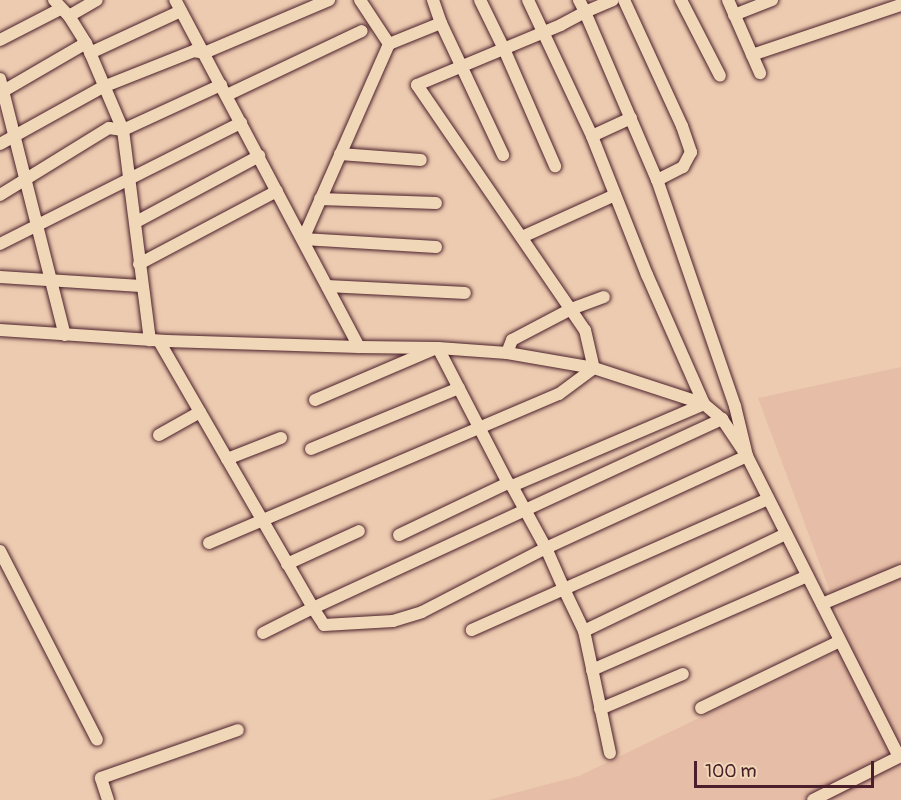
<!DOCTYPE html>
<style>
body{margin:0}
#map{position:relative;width:901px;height:800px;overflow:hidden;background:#edcbb0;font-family:Pangolin,sans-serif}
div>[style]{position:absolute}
.built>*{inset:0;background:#e6bda6}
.roads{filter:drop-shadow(0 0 2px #4a1f2b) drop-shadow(0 0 2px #4a1f2b)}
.street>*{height:12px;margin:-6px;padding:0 6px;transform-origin:6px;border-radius:6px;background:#f0d7b8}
span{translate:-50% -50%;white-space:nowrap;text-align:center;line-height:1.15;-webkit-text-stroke:4.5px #f0d7b8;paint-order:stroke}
.scale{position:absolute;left:694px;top:761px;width:180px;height:27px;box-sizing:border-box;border:3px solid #4a1f2b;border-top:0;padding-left:8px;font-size:18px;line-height:21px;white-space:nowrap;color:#4a1f2b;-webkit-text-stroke:4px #f0d7b8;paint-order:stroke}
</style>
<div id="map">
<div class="built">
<div style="clip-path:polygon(901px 367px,901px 800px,488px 800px,579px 776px,850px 645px,758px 398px)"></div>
</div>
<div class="roads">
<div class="street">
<div style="left:54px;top:0;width:22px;rotate:47deg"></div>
<div style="left:69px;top:16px;width:32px;rotate:58deg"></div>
<div style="left:86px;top:43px;width:95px;rotate:67deg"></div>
<div style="left:123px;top:130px;width:212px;rotate:82.7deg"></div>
<div style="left:360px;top:0;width:53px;rotate:56.6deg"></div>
<div style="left:433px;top:0;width:24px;rotate:71deg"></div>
<div style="left:441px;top:23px;width:146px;rotate:64.8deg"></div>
<div style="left:480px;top:0;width:55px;rotate:63.9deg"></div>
<div style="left:504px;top:49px;width:128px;rotate:66.4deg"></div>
<div style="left:528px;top:0;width:150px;rotate:64.8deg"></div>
<div style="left:579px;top:0;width:13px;rotate:63deg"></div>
<div style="left:585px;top:12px;width:30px;rotate:-23deg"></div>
<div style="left:624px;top:0;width:139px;rotate:65.3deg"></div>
<div style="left:682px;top:126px;width:28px;rotate:71deg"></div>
<div style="left:691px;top:152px;width:17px;rotate:118deg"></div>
<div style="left:683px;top:167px;width:29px;rotate:153deg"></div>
<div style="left:681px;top:0;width:85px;rotate:62.8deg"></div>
<div style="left:728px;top:0;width:80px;rotate:66.3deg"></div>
<div style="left:734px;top:15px;width:41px;rotate:-21.5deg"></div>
<div style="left:69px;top:16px;width:32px;rotate:-30deg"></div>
<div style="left:0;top:40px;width:68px;rotate:-27.3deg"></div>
<div style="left:90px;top:53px;width:100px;rotate:-24.8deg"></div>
<div style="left:752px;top:55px;width:157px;rotate:-18.6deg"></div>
<div style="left:0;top:79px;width:264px;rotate:75.8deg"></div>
<div style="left:0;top:93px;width:99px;rotate:-30.2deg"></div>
<div style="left:227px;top:95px;width:149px;rotate:-25.4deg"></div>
<div style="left:0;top:144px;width:118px;rotate:-29deg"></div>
<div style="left:103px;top:87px;width:98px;rotate:-21.6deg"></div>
<div style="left:194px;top:51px;width:10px;rotate:11deg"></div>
<div style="left:204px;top:53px;width:136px;rotate:-23deg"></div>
<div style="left:340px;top:154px;width:81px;rotate:4.2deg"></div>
<div style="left:0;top:195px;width:128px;rotate:-31.6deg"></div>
<div style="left:109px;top:128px;width:14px;rotate:8deg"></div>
<div style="left:123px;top:130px;width:108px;rotate:-24.7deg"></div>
<div style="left:320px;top:199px;width:116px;rotate:2deg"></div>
<div style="left:136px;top:222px;width:140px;rotate:-28.2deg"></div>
<div style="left:522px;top:237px;width:102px;rotate:-24.3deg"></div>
<div style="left:0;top:244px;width:270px;rotate:-26.7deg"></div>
<div style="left:436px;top:247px;width:133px;rotate:-176.6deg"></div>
<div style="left:303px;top:239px;width:213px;rotate:-66.2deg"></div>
<div style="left:389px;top:44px;width:56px;rotate:-22deg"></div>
<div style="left:139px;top:264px;width:156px;rotate:-27.9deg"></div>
<div style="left:0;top:277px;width:141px;rotate:3.7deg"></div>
<div style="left:328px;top:286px;width:137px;rotate:2.9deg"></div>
<div style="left:0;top:330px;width:167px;rotate:3.8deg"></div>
<div style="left:167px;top:341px;width:192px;rotate:1.8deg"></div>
<div style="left:359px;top:347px;width:393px;rotate:-117.9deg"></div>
<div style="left:159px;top:341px;width:308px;rotate:60deg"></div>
<div style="left:313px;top:608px;width:451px;rotate:-24.8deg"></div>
<div style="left:438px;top:348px;width:152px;rotate:62.6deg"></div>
<div style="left:508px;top:483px;width:5px;rotate:37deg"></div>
<div style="left:512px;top:486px;width:71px;rotate:61.3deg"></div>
<div style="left:546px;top:548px;width:45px;rotate:66.3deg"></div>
<div style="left:564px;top:589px;width:101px;rotate:156deg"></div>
<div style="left:507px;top:353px;width:14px;rotate:-69deg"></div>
<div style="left:512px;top:340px;width:67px;rotate:-27.7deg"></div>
<div style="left:571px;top:309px;width:35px;rotate:-20deg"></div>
<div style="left:315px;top:400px;width:129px;rotate:-23.2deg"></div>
<div style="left:159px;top:435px;width:47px;rotate:-29.3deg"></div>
<div style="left:311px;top:449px;width:160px;rotate:-22.4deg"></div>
<div style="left:747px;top:456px;width:51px;rotate:-103.5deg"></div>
<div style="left:735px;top:406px;width:239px;rotate:-109deg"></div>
<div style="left:657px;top:180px;width:183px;rotate:-113.2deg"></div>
<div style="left:585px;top:12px;width:27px;rotate:152deg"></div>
<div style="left:561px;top:25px;width:156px;rotate:157.4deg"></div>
<div style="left:417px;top:85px;width:297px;rotate:55.6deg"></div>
<div style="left:585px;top:330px;width:39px;rotate:77deg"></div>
<div style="left:594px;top:368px;width:116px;rotate:18.1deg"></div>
<div style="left:704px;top:404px;width:23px;rotate:40deg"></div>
<div style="left:722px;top:419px;width:45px;rotate:56deg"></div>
<div style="left:747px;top:456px;width:337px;rotate:63.2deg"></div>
<div style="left:227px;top:459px;width:58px;rotate:-21.3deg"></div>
<div style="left:512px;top:486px;width:209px;rotate:-23.1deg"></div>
<div style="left:704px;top:404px;width:141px;rotate:-113.8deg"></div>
<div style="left:647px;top:275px;width:149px;rotate:-111.6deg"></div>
<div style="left:592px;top:136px;width:43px;rotate:-24.8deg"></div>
<div style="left:399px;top:535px;width:121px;rotate:-25.5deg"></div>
<div style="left:209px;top:543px;width:380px;rotate:-23.1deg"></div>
<div style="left:559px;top:394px;width:44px;rotate:-36.6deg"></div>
<div style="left:594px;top:368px;width:88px;rotate:-170.2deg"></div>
<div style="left:507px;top:353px;width:69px;rotate:-175.9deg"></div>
<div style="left:438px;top:348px;width:79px;rotate:-179.3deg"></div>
<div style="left:0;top:551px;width:212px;rotate:62.8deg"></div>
<div style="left:287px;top:564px;width:79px;rotate:-24.6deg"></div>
<div style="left:822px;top:604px;width:86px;rotate:-22.7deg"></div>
<div style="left:584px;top:631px;width:224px;rotate:-25.7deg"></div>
<div style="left:263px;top:633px;width:56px;rotate:-26.6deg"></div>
<div style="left:313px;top:608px;width:20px;rotate:57deg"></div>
<div style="left:324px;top:625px;width:69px;rotate:-3.3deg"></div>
<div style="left:393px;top:621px;width:30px;rotate:-17deg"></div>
<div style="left:422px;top:612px;width:140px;rotate:-27.3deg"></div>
<div style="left:546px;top:548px;width:221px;rotate:-24.6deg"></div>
<div style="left:592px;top:670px;width:235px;rotate:-23.6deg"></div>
<div style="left:701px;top:708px;width:154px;rotate:-25.7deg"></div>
<div style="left:600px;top:709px;width:90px;rotate:-22.9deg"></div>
<div style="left:610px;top:753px;width:125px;rotate:-102deg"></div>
<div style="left:584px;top:631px;width:47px;rotate:-115.5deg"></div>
<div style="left:564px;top:589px;width:223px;rotate:-23.8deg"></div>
<div style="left:108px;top:800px;width:23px;rotate:-108deg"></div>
<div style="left:101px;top:778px;width:145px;rotate:-19.3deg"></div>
<div style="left:813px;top:800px;width:98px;rotate:-26.6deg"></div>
</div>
</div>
<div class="scale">100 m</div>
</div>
